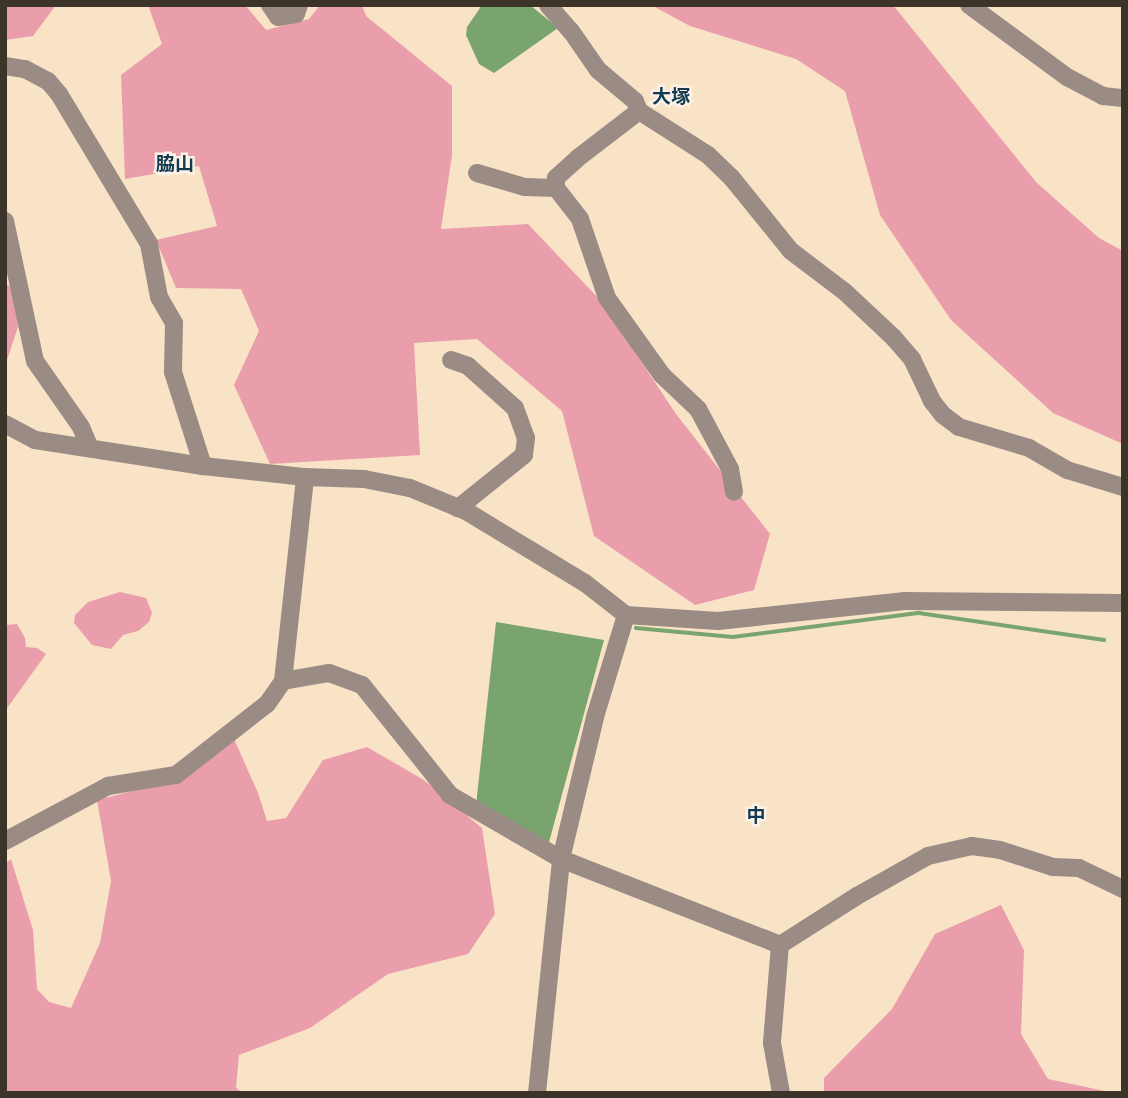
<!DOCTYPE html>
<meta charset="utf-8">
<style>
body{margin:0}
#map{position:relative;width:1128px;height:1098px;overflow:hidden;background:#f9e3c6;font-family:"Fira Sans Condensed","Noto Sans JP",sans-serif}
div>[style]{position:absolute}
.forest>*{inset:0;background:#ea9eab}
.water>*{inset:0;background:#79a46e}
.stream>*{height:3.5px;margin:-1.75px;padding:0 1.75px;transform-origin:1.75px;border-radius:1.75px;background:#79a46e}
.minor>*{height:18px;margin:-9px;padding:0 9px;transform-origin:9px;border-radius:9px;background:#9a8b85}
span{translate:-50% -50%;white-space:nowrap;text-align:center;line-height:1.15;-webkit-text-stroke:5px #fcf2e7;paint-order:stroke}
.neighbourhood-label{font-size:19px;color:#123a51;font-weight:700}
.frame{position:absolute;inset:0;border:7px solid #3d3429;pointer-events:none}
</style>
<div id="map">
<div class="forest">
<div style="clip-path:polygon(5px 5px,56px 5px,33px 36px,5px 40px)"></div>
<div style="clip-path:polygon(148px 5px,245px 5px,266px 30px,309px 19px,320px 5px,362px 5px,366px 16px,452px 86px,452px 155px,441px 229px,528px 224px,601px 301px,676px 414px,770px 534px,754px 590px,695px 605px,594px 536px,562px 411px,477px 339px,414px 343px,420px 455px,270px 464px,234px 385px,259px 331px,241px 289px,176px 288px,156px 240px,217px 226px,199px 166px,125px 179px,121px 75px,162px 44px)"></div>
<div style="clip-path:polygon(651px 5px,893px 5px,1036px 182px,1099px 238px,1123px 251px,1123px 444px,1053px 413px,951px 320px,880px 215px,845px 91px,796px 59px,690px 26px)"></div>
<div style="clip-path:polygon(5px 283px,16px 292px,18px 327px,6px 363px)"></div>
<div style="clip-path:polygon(120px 592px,146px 598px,152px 613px,149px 622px,138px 631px,123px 635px,111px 649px,92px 645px,74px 623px,75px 615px,88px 602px)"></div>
<div style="clip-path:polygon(17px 624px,25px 638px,26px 647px,37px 648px,46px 654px,5px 711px,5px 625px)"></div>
<div style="clip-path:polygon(234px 739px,258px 793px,267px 821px,286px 818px,323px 760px,367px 747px,424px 780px,482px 828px,495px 914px,468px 954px,388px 974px,310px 1028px,239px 1055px,236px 1088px,243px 1093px,5px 1093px,5px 864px,11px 859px,33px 930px,37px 989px,49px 1002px,71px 1008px,100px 943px,111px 881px,97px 800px,176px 780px)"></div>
<div style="clip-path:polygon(1001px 905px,1024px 950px,1021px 1034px,1048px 1079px,1114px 1093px,824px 1093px,824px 1078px,892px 1009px,935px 934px)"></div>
</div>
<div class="water">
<div style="clip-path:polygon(482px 5px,530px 5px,558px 28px,494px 73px,479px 64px,466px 35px,467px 27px)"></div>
<div style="clip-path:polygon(496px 622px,604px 640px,548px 846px,476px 805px)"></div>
</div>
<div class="stream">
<div style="left:636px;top:628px;width:97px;rotate:5.3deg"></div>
<div style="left:733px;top:637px;width:188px;rotate:-7.4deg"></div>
<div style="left:919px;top:613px;width:187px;rotate:8.3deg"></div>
</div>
<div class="minor">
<div style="left:270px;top:5px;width:14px;rotate:56deg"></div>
<div style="left:278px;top:17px;width:18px;rotate:-9deg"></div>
<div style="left:296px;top:14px;width:9px;rotate:-72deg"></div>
<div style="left:548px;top:5px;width:35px;rotate:49deg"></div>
<div style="left:571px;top:31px;width:47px;rotate:55.3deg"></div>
<div style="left:598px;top:70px;width:48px;rotate:40deg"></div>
<div style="left:635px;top:101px;width:11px;rotate:68deg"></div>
<div style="left:639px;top:111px;width:82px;rotate:32.5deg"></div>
<div style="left:708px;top:155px;width:32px;rotate:44deg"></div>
<div style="left:731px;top:177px;width:95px;rotate:51deg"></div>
<div style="left:791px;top:251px;width:68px;rotate:37.2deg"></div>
<div style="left:845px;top:292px;width:66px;rotate:43.2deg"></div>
<div style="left:893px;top:337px;width:29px;rotate:49deg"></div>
<div style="left:912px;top:359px;width:47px;rotate:64.5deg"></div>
<div style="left:932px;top:401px;width:18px;rotate:52deg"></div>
<div style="left:943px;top:415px;width:20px;rotate:37deg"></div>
<div style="left:959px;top:427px;width:73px;rotate:16.7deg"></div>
<div style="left:1029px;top:448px;width:44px;rotate:30.1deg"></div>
<div style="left:1067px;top:470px;width:59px;rotate:16.9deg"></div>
<div style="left:969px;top:5px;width:122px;rotate:36.3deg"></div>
<div style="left:1067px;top:77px;width:41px;rotate:27.8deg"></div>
<div style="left:1103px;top:96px;width:20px;rotate:6deg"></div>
<div style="left:5px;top:66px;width:20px;rotate:9deg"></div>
<div style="left:25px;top:69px;width:26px;rotate:28deg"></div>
<div style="left:48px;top:81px;width:17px;rotate:50deg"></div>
<div style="left:59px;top:94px;width:175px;rotate:59deg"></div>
<div style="left:149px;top:244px;width:54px;rotate:79.3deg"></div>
<div style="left:159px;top:297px;width:30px;rotate:60deg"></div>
<div style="left:174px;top:323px;width:49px;rotate:91.2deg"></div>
<div style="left:173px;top:372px;width:99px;rotate:72.3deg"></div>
<div style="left:639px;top:111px;width:77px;rotate:142.4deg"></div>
<div style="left:578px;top:158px;width:30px;rotate:138deg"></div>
<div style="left:556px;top:178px;width:10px;rotate:90deg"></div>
<div style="left:556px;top:188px;width:39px;rotate:52deg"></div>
<div style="left:580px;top:219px;width:83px;rotate:71.1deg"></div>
<div style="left:607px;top:298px;width:95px;rotate:54.5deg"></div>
<div style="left:662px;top:375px;width:50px;rotate:43.4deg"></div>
<div style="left:698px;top:409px;width:68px;rotate:61.9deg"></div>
<div style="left:730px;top:469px;width:23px;rotate:80deg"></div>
<div style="left:477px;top:173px;width:50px;rotate:16.3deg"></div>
<div style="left:525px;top:187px;width:31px;rotate:2deg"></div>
<div style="left:5px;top:221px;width:143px;rotate:77.9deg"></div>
<div style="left:35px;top:361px;width:80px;rotate:55.1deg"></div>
<div style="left:81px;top:427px;width:23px;rotate:67deg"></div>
<div style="left:451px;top:360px;width:18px;rotate:19deg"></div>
<div style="left:468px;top:366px;width:63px;rotate:41.8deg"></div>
<div style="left:515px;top:408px;width:32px;rotate:70deg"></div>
<div style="left:526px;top:438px;width:17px;rotate:97deg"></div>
<div style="left:524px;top:455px;width:85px;rotate:141.2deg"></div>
<div style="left:5px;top:424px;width:34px;rotate:28deg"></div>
<div style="left:35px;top:440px;width:170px;rotate:8.8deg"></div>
<div style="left:203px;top:466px;width:103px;rotate:6.2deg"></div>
<div style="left:305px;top:477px;width:59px;rotate:1.9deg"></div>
<div style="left:364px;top:479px;width:47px;rotate:11.1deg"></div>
<div style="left:410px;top:488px;width:61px;rotate:22.3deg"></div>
<div style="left:466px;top:511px;width:139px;rotate:31.2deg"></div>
<div style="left:585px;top:583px;width:52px;rotate:38deg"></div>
<div style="left:626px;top:615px;width:92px;rotate:3.7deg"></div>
<div style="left:718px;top:621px;width:188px;rotate:-6.1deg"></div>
<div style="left:905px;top:601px;width:218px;rotate:0.5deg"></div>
<div style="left:283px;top:681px;width:205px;rotate:-83.8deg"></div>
<div style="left:5px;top:841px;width:117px;rotate:-28.1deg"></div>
<div style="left:108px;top:786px;width:69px;rotate:-9.2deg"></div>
<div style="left:176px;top:775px;width:115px;rotate:-38deg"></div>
<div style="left:267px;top:704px;width:28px;rotate:-55deg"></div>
<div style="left:283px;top:681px;width:47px;rotate:-9.9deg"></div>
<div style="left:329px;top:673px;width:35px;rotate:20deg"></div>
<div style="left:362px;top:685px;width:141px;rotate:51.3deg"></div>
<div style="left:450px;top:795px;width:128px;rotate:30deg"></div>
<div style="left:561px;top:859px;width:235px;rotate:21.4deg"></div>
<div style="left:780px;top:945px;width:91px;rotate:-32.5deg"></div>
<div style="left:857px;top:896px;width:81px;rotate:-29.4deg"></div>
<div style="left:928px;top:856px;width:45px;rotate:-12.8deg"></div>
<div style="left:972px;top:846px;width:28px;rotate:8deg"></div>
<div style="left:1000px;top:850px;width:56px;rotate:17.8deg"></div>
<div style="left:1053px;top:867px;width:26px;rotate:2deg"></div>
<div style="left:1079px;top:868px;width:49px;rotate:25.5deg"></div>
<div style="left:780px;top:945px;width:98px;rotate:94.7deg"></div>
<div style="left:772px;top:1043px;width:51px;rotate:79.8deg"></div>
<div style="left:537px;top:1093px;width:235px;rotate:-84.1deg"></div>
<div style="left:561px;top:859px;width:146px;rotate:-76.5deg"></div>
<div style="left:595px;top:717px;width:107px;rotate:-73.1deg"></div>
</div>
<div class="neighbourhood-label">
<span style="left:671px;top:97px">大塚</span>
<span style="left:175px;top:164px">脇山</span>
<span style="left:756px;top:816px">中</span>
</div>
<div class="frame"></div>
</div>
